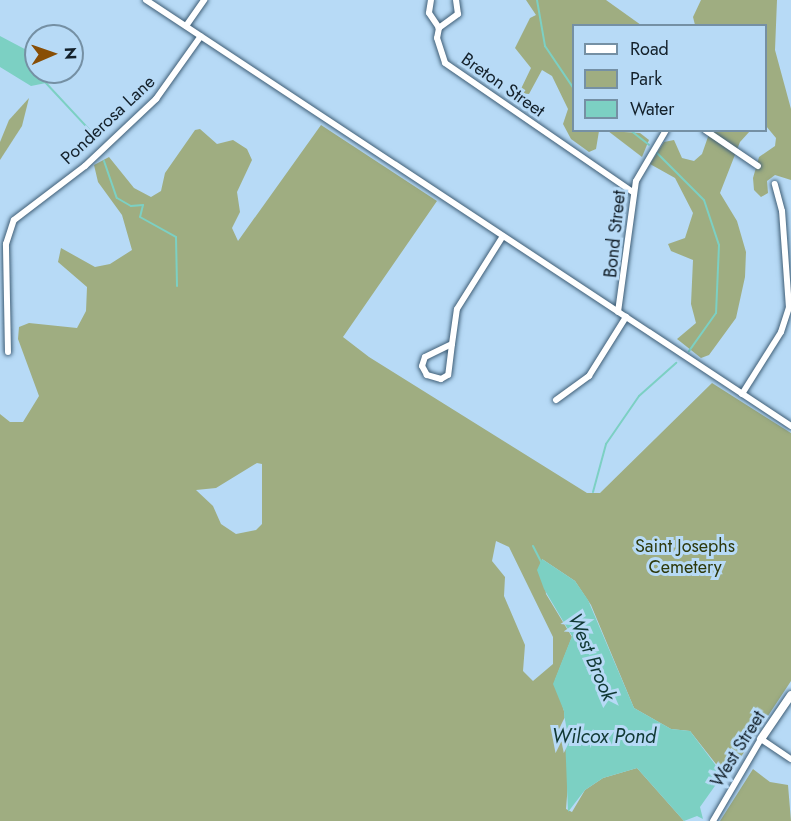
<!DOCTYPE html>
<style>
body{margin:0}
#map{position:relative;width:791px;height:821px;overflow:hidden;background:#b7daf6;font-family:Jost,sans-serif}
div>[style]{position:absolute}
.green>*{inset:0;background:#9fad81}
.water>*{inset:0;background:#7cd0c3}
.stream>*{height:2px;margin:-1px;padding:0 1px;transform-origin:1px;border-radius:1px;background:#7cd0c3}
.roads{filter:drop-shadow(0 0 2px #3f5e76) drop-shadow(0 0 2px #3f5e76)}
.minor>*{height:6px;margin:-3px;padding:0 3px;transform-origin:3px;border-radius:3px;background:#fff}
.tertiary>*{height:8px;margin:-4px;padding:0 4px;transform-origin:4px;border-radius:4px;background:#fff}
span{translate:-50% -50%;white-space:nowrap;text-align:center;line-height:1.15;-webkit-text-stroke:6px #b7daf6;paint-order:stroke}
.street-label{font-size:18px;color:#13202a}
.park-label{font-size:18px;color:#2d380b}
.water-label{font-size:20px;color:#103833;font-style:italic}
.legend{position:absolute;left:572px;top:24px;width:195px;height:108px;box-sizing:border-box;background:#b7daf6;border:2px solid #7590a4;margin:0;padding:8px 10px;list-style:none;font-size:18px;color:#13202a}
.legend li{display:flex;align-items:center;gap:12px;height:30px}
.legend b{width:30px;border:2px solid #7590a4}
.north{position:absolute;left:24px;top:24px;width:60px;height:60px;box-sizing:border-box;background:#b7daf6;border:2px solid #7590a4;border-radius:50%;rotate:88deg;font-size:16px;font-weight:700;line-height:24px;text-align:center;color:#13202a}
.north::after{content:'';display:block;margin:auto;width:21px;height:27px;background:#884e05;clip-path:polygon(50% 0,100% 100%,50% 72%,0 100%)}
</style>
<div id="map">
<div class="green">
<div style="clip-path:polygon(526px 0,606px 0,641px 25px,574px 26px,574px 130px,599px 131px,596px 149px,589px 152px,571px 139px,563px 124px,568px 109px,552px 76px,542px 70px,529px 94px,519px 93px,531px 68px,515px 48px,530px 18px,536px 15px)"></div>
<div style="clip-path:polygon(701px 0,777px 0,775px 50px,791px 109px,791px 180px,775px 175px,767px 181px,768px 193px,761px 197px,754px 190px,753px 178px,759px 157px,775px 146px,776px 138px,766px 126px,766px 26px,695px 25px,693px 17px)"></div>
<div style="clip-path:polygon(29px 98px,22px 126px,0 160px,0 142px,9px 120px)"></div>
<div style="clip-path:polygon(evenodd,321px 125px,437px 201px,343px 337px,369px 357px,587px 493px,600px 493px,712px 383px,791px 433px,791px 681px,727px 778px,690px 731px,671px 729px,634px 708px,591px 605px,575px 581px,542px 559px,546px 594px,572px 637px,555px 680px,564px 711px,569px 771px,566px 809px,572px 812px,585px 790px,603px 778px,637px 768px,684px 821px,0 821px,0 414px,10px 422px,23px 422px,39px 396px,18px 339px,19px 327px,29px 323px,77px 328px,86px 311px,87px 287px,58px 262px,61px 248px,95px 267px,110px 264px,132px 250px,122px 215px,98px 182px,94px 165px,109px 157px,134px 188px,151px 197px,161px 191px,165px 173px,195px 130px,200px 129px,217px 144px,233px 140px,247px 149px,252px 160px,237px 192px,240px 212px,232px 228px,238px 241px,321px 125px,257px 463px,262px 464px,262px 524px,256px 530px,236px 534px,221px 524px,213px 506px,196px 490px,216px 488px,257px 463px,321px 125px,496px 541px,509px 547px,553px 637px,553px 664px,533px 681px,523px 671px,525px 645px,504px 596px,505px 577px,492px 561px,496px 541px)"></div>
<div style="clip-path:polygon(608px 131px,640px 133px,649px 140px,642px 157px)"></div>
<div style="clip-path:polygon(710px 131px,750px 131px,740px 142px,720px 193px,737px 221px,746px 252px,745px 277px,736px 318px,709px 355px,701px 358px,677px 339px,696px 323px,691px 304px,693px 260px,671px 251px,668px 244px,685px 238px,693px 213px,675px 178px,650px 164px,664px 142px,674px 140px,682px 158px,694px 161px,702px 154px)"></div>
<div style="clip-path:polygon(753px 769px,770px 782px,788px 785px,791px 821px,720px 821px)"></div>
</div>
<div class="water">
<div style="clip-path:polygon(0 36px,36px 55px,36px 72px,51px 72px,46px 83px,31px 86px,0 67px)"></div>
<div style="clip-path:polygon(542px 559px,575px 581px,588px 600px,634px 708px,671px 729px,690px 731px,717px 767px,722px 776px,700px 807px,703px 819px,697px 816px,684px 821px,637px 768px,603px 778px,585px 790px,568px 812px,564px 711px,553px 684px,572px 636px,544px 589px,537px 570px)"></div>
</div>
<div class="stream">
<div style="left:537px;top:0;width:47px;rotate:80.1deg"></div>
<div style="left:545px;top:46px;width:52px;rotate:56deg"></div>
<div style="left:45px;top:82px;width:78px;rotate:47.1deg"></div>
<div style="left:630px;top:130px;width:24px;rotate:38deg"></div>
<div style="left:657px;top:153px;width:66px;rotate:45deg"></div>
<div style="left:704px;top:200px;width:47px;rotate:71.6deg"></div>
<div style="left:719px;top:245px;width:68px;rotate:92.5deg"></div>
<div style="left:716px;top:313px;width:47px;rotate:125.4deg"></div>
<div style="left:104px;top:161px;width:39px;rotate:71deg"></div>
<div style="left:117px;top:198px;width:16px;rotate:30deg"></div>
<div style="left:131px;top:206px;width:12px;rotate:-5deg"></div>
<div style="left:143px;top:205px;width:12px;rotate:104deg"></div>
<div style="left:140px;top:217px;width:41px;rotate:29.1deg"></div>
<div style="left:176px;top:237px;width:49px;rotate:88.8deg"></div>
<div style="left:593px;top:492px;width:50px;rotate:-74.8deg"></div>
<div style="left:606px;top:444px;width:58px;rotate:-55.5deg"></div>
<div style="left:639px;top:396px;width:50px;rotate:-41.7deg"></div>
<div style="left:533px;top:546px;width:18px;rotate:63deg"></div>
</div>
<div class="roads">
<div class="minor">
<div style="left:146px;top:0;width:773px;rotate:33.44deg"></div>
<div style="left:431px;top:0;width:13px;rotate:99deg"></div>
<div style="left:429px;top:13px;width:18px;rotate:56deg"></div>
<div style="left:456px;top:0;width:14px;rotate:82deg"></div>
<div style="left:458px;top:14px;width:24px;rotate:144deg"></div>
<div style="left:439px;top:28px;width:10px;rotate:101deg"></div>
<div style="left:437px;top:38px;width:26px;rotate:72deg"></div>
<div style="left:445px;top:63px;width:228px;rotate:34.5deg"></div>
<div style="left:186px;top:26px;width:32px;rotate:-55deg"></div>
<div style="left:705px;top:130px;width:64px;rotate:34.2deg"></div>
<div style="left:618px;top:312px;width:132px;rotate:-82.2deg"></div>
<div style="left:636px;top:181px;width:59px;rotate:-59.5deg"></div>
<div style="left:452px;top:344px;width:35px;rotate:-82deg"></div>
<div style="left:457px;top:309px;width:86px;rotate:-57.8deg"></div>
<div style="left:452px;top:344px;width:31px;rotate:97deg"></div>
<div style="left:448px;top:375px;width:8px;rotate:150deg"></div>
<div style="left:441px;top:379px;width:15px;rotate:-164deg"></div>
<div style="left:427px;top:375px;width:10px;rotate:-119deg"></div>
<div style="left:422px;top:366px;width:9px;rotate:-72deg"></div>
<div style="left:425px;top:357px;width:30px;rotate:-26deg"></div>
<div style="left:8px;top:352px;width:108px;rotate:-91.1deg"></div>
<div style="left:6px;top:244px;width:25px;rotate:-72deg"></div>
<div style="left:14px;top:220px;width:89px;rotate:-37.3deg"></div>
<div style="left:85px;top:166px;width:98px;rotate:-43.3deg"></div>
<div style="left:156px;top:99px;width:77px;rotate:-54.5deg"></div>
<div style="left:742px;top:394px;width:73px;rotate:-57.8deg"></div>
<div style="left:781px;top:332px;width:25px;rotate:-72deg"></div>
<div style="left:789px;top:308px;width:97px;rotate:-94.1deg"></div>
<div style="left:782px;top:211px;width:28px;rotate:-105deg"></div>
<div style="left:556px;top:400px;width:41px;rotate:-36deg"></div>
<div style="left:589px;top:376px;width:70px;rotate:-57.9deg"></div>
<div style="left:713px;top:821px;width:95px;rotate:-59.7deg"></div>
<div style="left:761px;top:739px;width:36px;rotate:34deg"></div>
</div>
<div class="tertiary">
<div style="left:761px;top:739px;width:53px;rotate:-55.7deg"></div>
</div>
</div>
<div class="street-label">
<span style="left:503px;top:85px;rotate:35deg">Breton Street</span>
<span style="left:108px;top:120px;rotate:-43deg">Ponderosa Lane</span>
<span style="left:615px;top:234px;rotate:-84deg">Bond Street</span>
<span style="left:738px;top:749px;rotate:-58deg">West Street</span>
</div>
<div class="park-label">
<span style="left:685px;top:557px">Saint Josephs<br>Cemetery</span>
</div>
<div class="water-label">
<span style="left:592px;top:657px;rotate:67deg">West Brook</span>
<span style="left:604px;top:736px">Wilcox Pond</span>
</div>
<ul class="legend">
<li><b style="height:8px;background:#fff"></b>Road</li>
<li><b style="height:16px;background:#9fad81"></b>Park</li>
<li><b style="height:16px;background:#7cd0c3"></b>Water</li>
</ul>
<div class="north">N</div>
</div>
